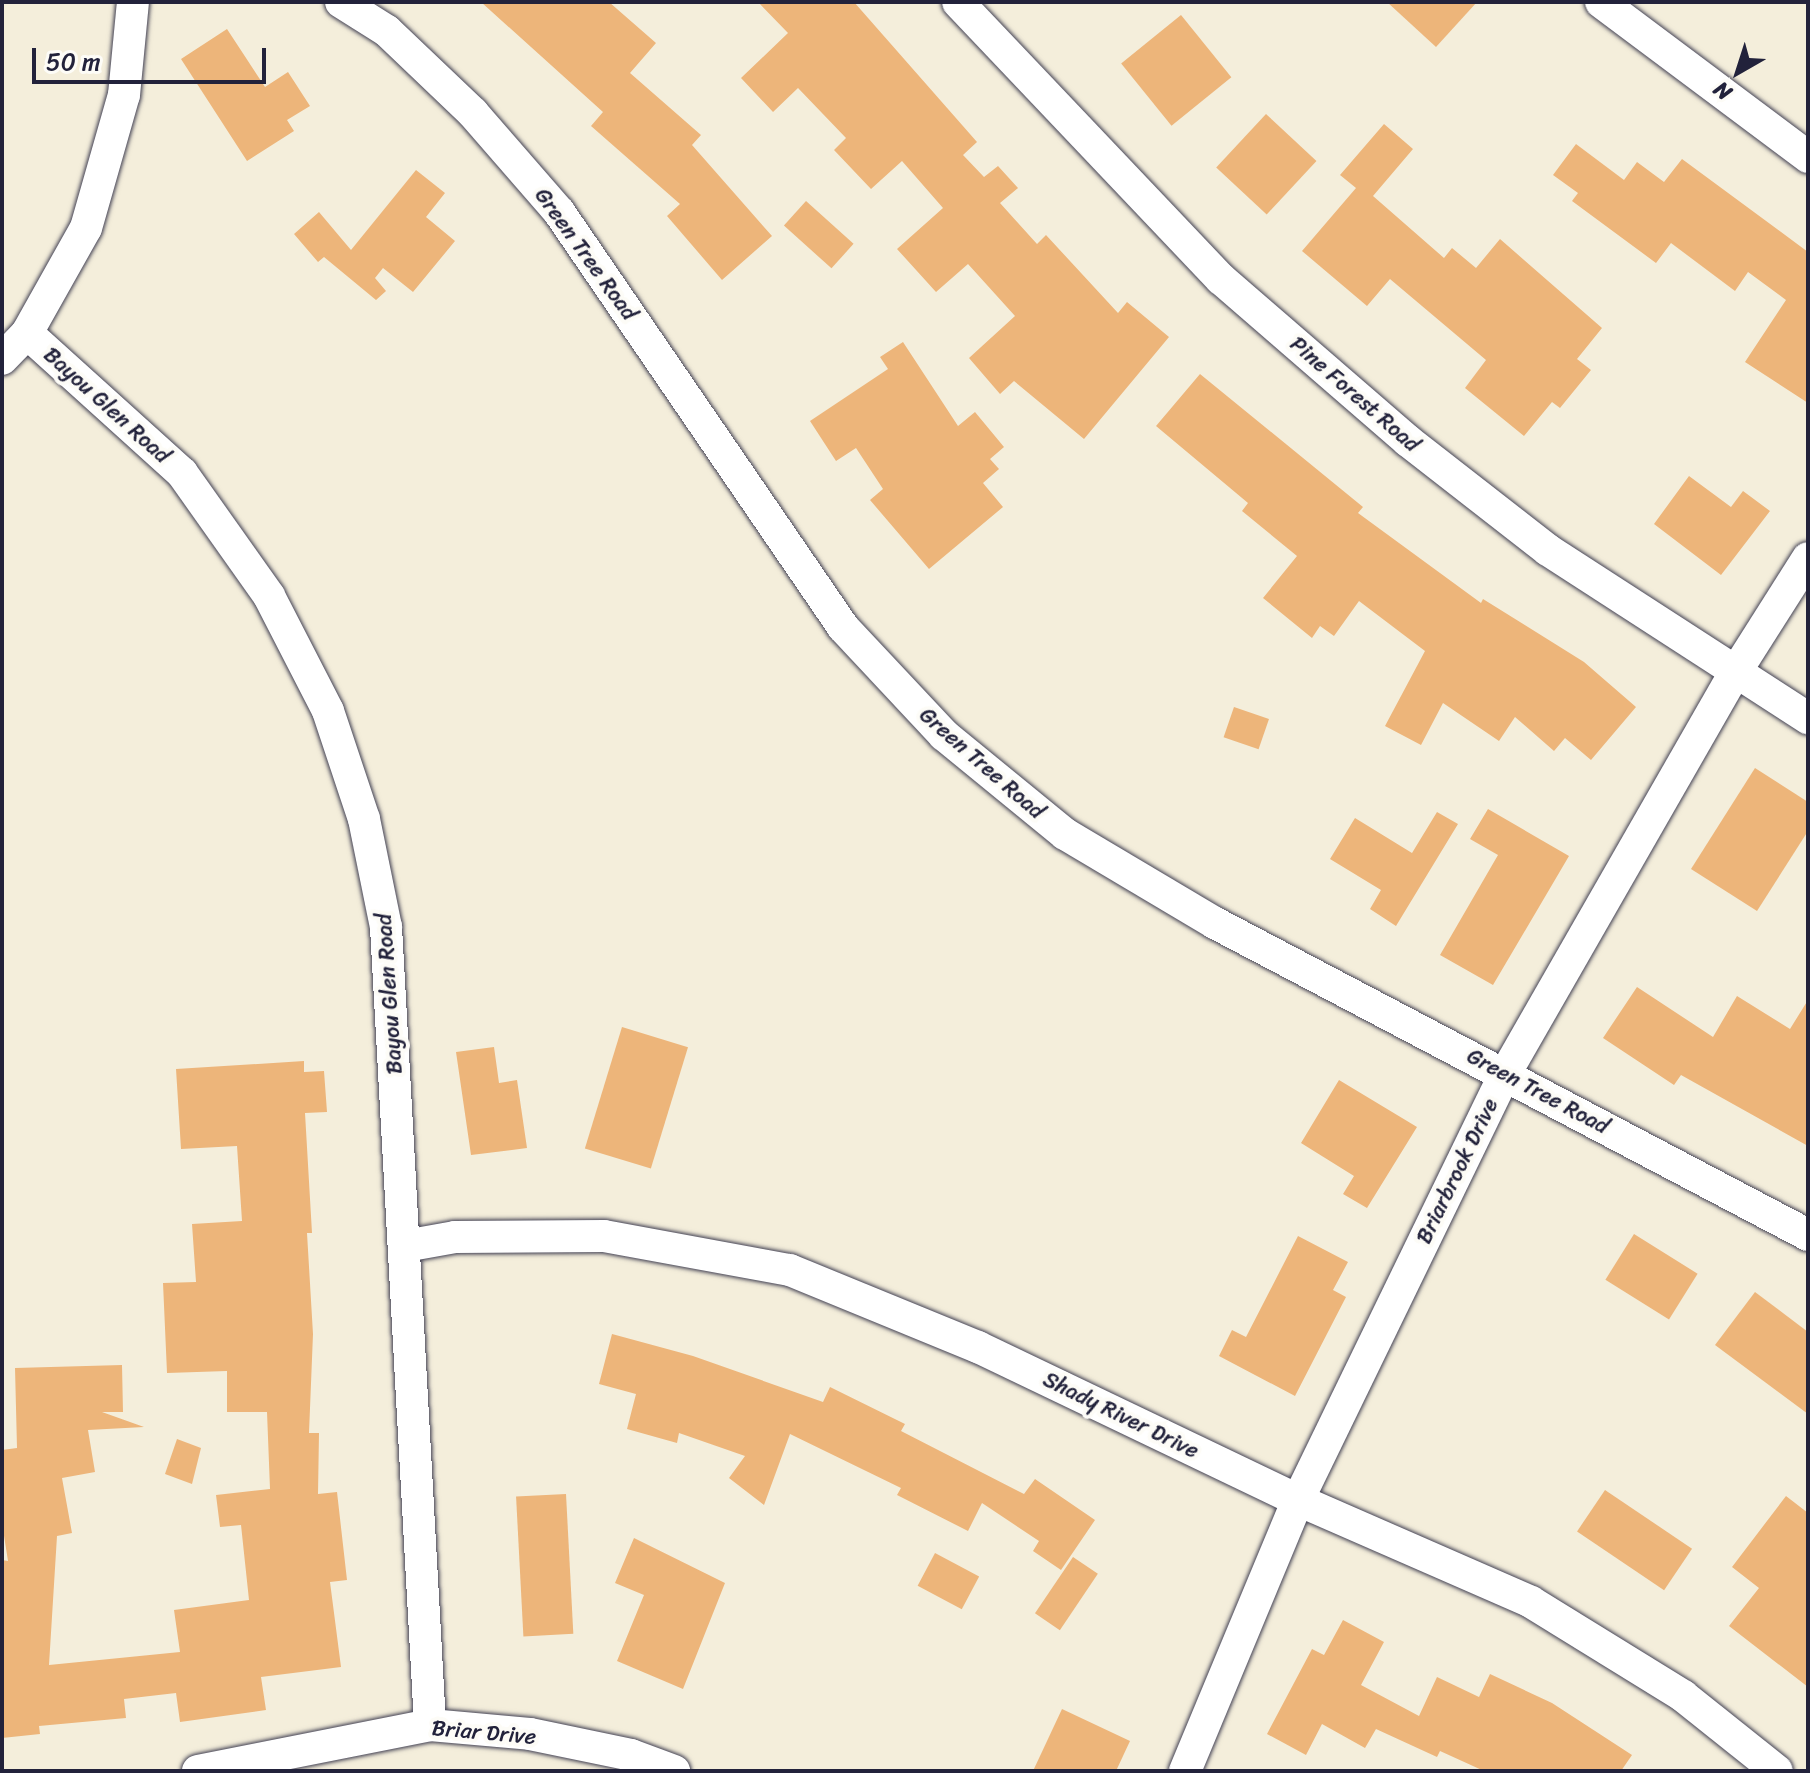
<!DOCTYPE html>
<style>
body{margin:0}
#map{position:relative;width:1810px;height:1773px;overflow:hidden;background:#f4eedb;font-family:Sriracha,sans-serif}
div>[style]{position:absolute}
.building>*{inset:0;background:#edb57a;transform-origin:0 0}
.roads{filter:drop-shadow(0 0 2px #424153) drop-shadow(0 0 2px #424153)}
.minor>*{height:32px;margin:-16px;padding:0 16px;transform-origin:16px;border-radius:16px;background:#fff}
span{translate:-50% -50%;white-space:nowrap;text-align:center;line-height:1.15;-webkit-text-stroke:8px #fdfcf7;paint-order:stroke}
.street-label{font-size:22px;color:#22223b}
.frame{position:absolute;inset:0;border:4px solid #22223b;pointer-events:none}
.north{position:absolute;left:1698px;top:32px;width:80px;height:80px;-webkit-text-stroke:6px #fdfcf7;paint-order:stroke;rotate:219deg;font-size:22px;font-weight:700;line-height:32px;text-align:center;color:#22223b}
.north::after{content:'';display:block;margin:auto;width:28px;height:36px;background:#22223b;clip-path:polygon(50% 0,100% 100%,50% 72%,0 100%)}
.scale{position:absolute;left:32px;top:48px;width:234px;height:36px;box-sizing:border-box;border:4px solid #22223b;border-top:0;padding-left:10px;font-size:24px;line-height:28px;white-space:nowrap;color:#22223b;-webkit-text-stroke:6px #fdfcf7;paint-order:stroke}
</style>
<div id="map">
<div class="building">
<div style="clip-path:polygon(481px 2px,609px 2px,656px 43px,630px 73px,701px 135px,692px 145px,772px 236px,722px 280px,667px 216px,680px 204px,591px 126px,603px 112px)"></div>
<div style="clip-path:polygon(758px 2px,854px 2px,977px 142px,963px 155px,984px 177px,998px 166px,1018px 188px,1000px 203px,1037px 244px,1046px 235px,1118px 313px,1127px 302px,1169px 337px,1084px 439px,1014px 381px,1000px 394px,969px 358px,1015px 316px,968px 264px,936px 292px,897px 249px,943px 208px,902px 161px,871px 189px,834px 150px,846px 138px,798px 88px,773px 112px,741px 78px,788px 33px)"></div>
<div style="clip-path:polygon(1387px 2px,1477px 2px,1436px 47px)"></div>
<div style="left:1181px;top:15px;width:80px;height:77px;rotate:51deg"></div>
<div style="clip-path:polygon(227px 29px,265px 87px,288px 72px,310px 106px,287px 120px,294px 131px,247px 161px,181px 59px)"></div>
<div style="left:1266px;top:114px;width:69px;height:73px;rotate:43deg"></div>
<div style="clip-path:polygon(1384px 124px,1413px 149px,1373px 196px,1444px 258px,1452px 248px,1476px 268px,1500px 239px,1602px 328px,1577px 359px,1591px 370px,1560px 408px,1552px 402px,1524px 436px,1465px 388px,1486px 360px,1390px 279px,1367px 306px,1302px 251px,1356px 188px,1340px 175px)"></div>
<div style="clip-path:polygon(1576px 144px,1624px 180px,1637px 162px,1664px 182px,1682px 159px,1808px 252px,1808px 403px,1745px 362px,1786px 300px,1748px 272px,1735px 291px,1671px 243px,1656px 263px,1572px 201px,1578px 193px,1553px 175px)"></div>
<div style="clip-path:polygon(416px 170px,445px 193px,426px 217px,455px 241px,413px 292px,383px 268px,375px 278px,386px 291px,376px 300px,324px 257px,318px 262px,294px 234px,319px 212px,351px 250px)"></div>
<div style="left:806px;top:201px;width:64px;height:33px;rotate:42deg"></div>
<div style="clip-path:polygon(903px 342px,958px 426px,975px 412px,1004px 447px,990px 459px,999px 469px,983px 483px,1003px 507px,929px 569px,870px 500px,883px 489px,856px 448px,836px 461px,810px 421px,888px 369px,880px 357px)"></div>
<div style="clip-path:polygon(1200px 374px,1363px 507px,1358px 513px,1481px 603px,1483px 599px,1584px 662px,1636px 707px,1591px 760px,1565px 738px,1554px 751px,1515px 717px,1499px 741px,1443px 703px,1421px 745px,1385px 726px,1425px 651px,1359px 601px,1334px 636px,1320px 626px,1312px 638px,1263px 598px,1297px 556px,1242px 511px,1248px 503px,1156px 426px)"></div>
<div style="clip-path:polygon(1689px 476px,1731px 507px,1743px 491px,1770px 511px,1721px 575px,1654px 524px)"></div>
<div style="left:1234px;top:707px;width:37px;height:32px;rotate:19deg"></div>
<div style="clip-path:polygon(1755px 768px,1808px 802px,1808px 831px,1757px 911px,1691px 869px)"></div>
<div style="clip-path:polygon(1488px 809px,1569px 856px,1493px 985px,1440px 955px,1498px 855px,1470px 839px)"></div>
<div style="clip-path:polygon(1437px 812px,1458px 824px,1396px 926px,1370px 909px,1381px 890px,1330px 859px,1355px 818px,1412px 853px)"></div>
<div style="clip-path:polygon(1637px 987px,1713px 1037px,1737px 996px,1790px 1029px,1808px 1000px,1808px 1146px,1681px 1075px,1674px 1085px,1603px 1038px)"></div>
<div style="left:622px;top:1027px;width:69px;height:127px;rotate:17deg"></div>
<div style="clip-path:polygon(494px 1047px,499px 1083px,517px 1080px,527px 1148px,471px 1155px,456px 1052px)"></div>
<div style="clip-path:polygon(304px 1061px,304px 1072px,324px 1071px,327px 1112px,305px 1113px,312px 1233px,307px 1233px,313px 1334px,309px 1433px,319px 1433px,318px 1494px,337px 1492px,347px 1580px,330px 1582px,341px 1667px,261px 1677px,266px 1710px,180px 1722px,176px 1693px,124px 1699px,126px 1718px,39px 1726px,40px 1734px,2px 1738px,2px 1560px,8px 1561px,2px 1523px,2px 1450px,17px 1448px,15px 1368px,122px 1365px,123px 1412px,102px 1412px,144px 1427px,88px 1430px,95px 1472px,62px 1478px,72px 1533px,57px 1536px,49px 1665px,180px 1652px,174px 1610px,249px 1600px,241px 1525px,220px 1527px,216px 1495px,270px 1489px,267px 1412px,227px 1412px,227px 1371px,167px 1373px,163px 1283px,196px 1282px,192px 1224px,242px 1221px,237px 1146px,181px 1149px,176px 1069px)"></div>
<div style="clip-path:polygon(1339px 1080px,1417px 1127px,1367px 1208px,1343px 1194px,1354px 1176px,1301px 1143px)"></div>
<div style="left:1634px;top:1234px;width:75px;height:54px;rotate:32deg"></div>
<div style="clip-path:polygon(1298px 1236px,1348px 1262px,1333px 1290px,1346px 1297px,1295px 1396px,1219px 1356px,1232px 1330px,1246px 1337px)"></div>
<div style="clip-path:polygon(1755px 1292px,1808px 1332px,1808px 1414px,1715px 1345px)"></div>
<div style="clip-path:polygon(612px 1334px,693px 1356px,823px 1402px,830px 1387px,905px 1424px,901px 1431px,1024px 1494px,1035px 1479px,1095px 1520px,1061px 1570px,1033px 1551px,1039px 1541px,982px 1503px,968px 1531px,897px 1495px,901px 1488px,790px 1434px,764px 1505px,729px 1478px,745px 1456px,679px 1433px,677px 1443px,627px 1429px,636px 1394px,599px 1384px)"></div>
<div style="clip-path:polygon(177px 1439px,201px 1448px,192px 1484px,165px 1474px)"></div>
<div style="left:1605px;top:1490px;width:105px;height:50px;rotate:34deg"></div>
<div style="left:566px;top:1494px;width:140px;height:50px;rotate:87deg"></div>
<div style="clip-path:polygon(1786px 1496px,1808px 1513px,1808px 1687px,1729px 1626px,1759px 1588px,1732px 1567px)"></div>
<div style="clip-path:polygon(634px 1538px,725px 1583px,683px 1689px,617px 1661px,644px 1595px,615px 1583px)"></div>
<div style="left:935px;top:1553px;width:50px;height:37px;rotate:28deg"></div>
<div style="left:1073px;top:1557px;width:30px;height:68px;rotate:34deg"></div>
<div style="clip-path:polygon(1343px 1620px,1384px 1642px,1361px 1685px,1419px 1716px,1437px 1677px,1479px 1697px,1490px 1674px,1552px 1703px,1632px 1755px,1621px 1771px,1484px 1771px,1440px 1751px,1437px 1757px,1376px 1729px,1365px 1748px,1322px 1724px,1306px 1755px,1267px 1734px,1312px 1649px,1324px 1655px)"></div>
<div style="clip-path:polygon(1062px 1709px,1130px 1741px,1116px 1771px,1033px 1771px)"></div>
</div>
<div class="roads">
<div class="minor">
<div style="left:341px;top:2px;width:54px;rotate:32.2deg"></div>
<div style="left:387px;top:31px;width:119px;rotate:43.6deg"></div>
<div style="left:473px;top:113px;width:131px;rotate:49deg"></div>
<div style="left:559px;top:212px;width:503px;rotate:55.61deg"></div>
<div style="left:843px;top:627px;width:148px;rotate:46.9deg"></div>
<div style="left:944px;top:735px;width:156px;rotate:39.3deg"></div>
<div style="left:1065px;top:834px;width:174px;rotate:30.7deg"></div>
<div style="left:1215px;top:923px;width:670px;rotate:27.75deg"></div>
<div style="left:958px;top:2px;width:382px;rotate:46.5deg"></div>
<div style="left:1221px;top:279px;width:247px;rotate:40.9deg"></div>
<div style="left:1408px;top:441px;width:177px;rotate:37.9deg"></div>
<div style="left:1548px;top:550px;width:310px;rotate:32.9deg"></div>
<div style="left:1601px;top:2px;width:259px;rotate:36.8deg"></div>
<div style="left:27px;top:333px;width:209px;rotate:42.1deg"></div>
<div style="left:182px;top:473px;width:151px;rotate:54.7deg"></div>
<div style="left:269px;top:596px;width:129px;rotate:62.8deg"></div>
<div style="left:328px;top:711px;width:114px;rotate:71.6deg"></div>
<div style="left:364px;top:819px;width:110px;rotate:78.5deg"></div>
<div style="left:386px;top:927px;width:799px;rotate:86.84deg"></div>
<div style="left:2px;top:359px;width:36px;rotate:-46deg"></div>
<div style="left:27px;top:333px;width:120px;rotate:-60.7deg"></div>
<div style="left:86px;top:228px;width:138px;rotate:-74.1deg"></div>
<div style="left:124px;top:95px;width:93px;rotate:-84.5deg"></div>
<div style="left:405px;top:1246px;width:51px;rotate:-10.2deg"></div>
<div style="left:455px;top:1237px;width:149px;rotate:-0.4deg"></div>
<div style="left:604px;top:1236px;width:189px;rotate:10.4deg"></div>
<div style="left:790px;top:1270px;width:203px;rotate:22.3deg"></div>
<div style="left:978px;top:1347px;width:355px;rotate:25.6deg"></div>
<div style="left:1298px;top:1500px;width:254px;rotate:23.6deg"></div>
<div style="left:1531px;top:1602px;width:179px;rotate:31.7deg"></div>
<div style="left:1683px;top:1696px;width:120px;rotate:38.6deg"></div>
<div style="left:198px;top:1771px;width:237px;rotate:-11.2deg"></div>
<div style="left:430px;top:1725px;width:100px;rotate:5.1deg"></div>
<div style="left:530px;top:1734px;width:103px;rotate:11.7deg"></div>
<div style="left:631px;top:1755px;width:46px;rotate:20.4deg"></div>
<div style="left:1185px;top:1771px;width:294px;rotate:-67.4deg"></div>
<div style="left:1298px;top:1500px;width:474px;rotate:-64.1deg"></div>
<div style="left:1505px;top:1074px;width:462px;rotate:-60.2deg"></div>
<div style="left:1735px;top:673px;width:136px;rotate:-57.6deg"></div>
</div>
</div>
<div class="street-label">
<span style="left:586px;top:254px;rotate:54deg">Green Tree Road</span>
<span style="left:1355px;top:394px;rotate:41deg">Pine Forest Road</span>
<span style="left:107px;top:405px;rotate:42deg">Bayou Glen Road</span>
<span style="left:982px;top:763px;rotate:41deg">Green Tree Road</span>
<span style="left:389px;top:994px;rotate:-94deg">Bayou Glen Road</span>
<span style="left:1538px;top:1091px;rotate:28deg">Green Tree Road</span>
<span style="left:1457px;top:1171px;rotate:-64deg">Briarbrook Drive</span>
<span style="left:1121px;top:1415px;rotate:26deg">Shady River Drive</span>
<span style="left:484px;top:1732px;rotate:5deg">Briar Drive</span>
</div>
<div class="frame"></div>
<div class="north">N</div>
<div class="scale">50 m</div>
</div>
